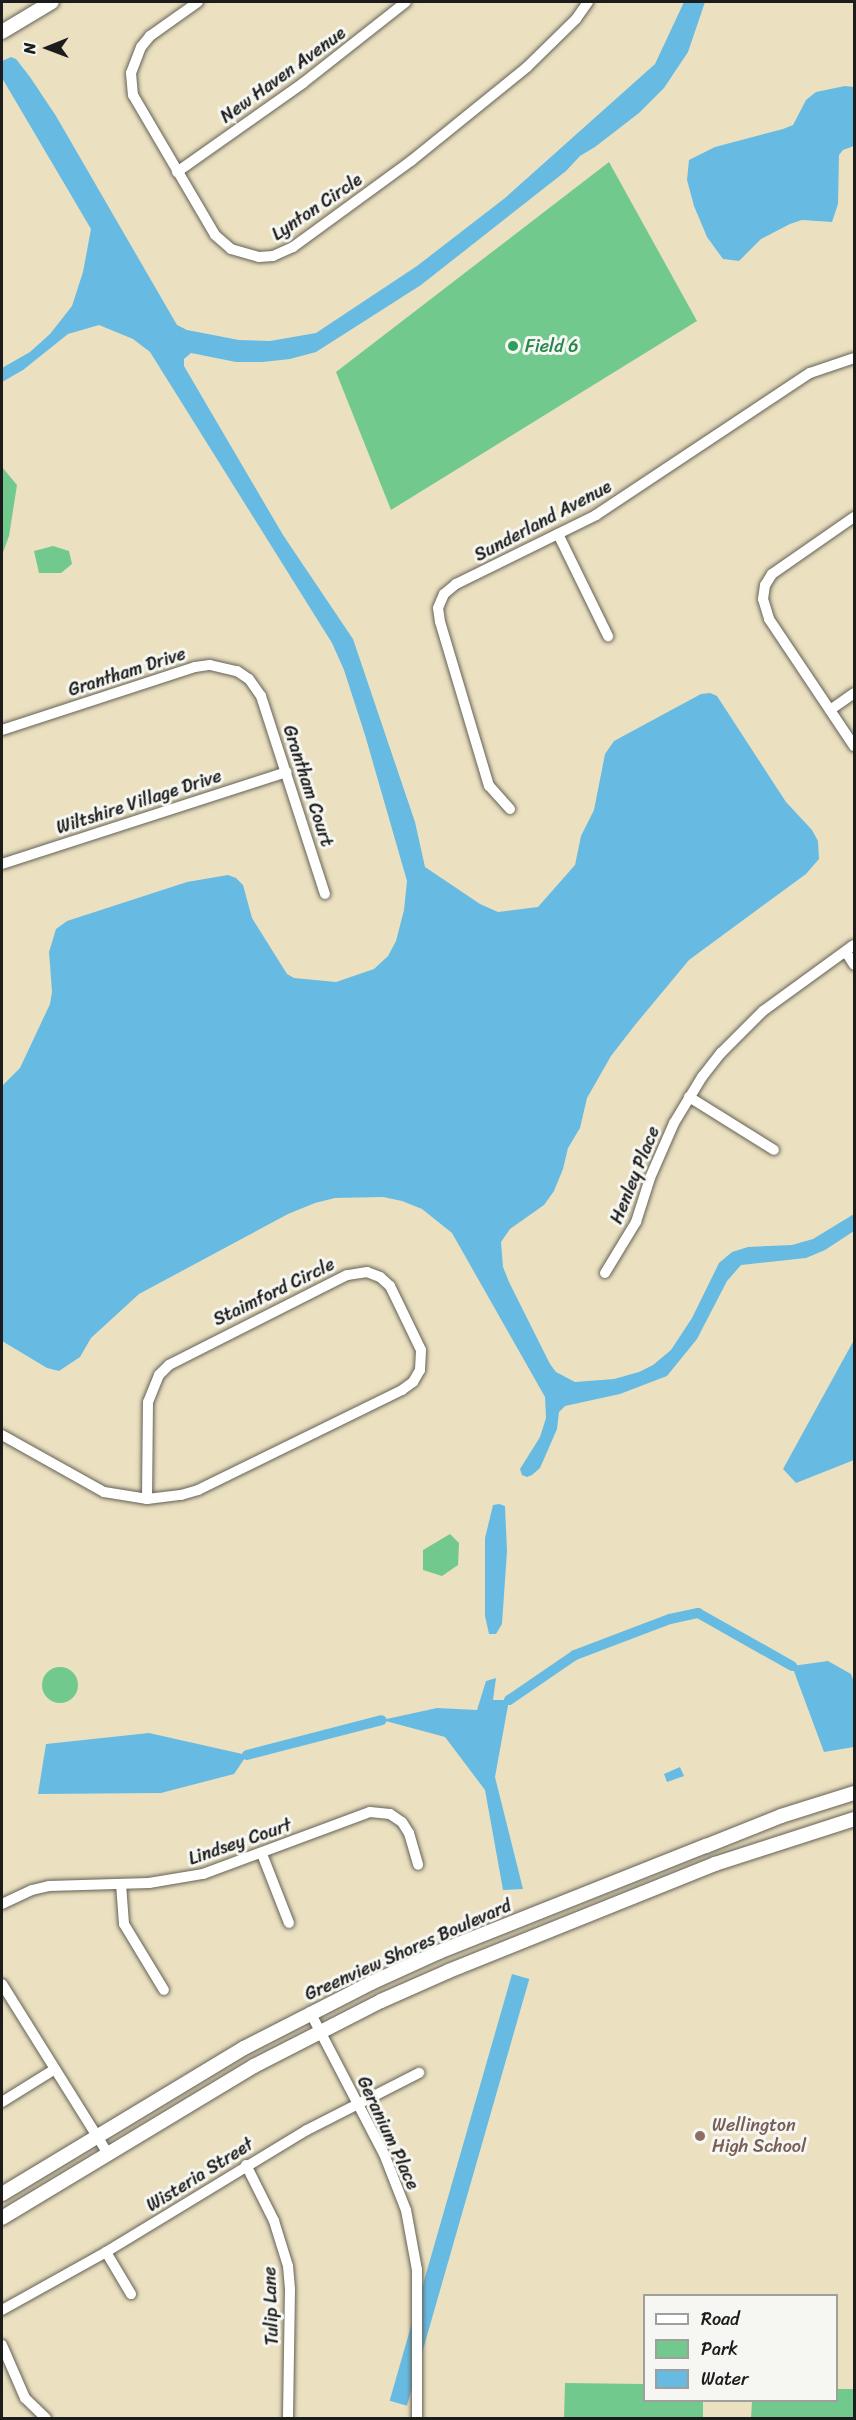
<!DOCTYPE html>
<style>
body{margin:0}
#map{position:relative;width:856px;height:2420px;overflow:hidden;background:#ebe1c1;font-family:Sriracha,sans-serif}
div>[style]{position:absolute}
.green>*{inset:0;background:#72c98e}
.round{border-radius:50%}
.water>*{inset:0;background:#67bbe3;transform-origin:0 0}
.canal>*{height:10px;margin:-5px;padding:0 5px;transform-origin:5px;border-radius:5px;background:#67bbe3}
.roads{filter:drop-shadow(0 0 2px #646156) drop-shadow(0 0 2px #646156)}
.minor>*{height:10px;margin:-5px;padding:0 5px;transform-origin:5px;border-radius:5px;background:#fff}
.tertiary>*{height:14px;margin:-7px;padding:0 7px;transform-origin:7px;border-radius:7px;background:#fff}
.dots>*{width:16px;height:16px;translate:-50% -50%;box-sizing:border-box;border:3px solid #f6f6f2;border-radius:50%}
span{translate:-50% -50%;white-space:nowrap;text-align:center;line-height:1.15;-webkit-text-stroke:6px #f6f6f2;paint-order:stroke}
.street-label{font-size:18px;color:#1c1c1c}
.leisure-label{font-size:18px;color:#27864d}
.left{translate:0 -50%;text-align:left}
.education-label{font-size:18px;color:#785e54}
.frame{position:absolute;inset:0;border:3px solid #1c1c1c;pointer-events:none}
.legend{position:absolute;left:643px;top:2294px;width:195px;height:108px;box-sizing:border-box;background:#f6f6f2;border:2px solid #9f9f9c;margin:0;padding:8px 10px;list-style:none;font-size:18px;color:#1c1c1c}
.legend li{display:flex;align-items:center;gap:12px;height:30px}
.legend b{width:30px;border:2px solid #9f9f9c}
.north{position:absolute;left:18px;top:18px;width:60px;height:60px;-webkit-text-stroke:4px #f6f6f2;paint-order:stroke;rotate:269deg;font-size:16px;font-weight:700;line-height:24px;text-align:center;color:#1c1c1c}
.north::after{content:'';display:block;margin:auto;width:21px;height:27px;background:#1c1c1c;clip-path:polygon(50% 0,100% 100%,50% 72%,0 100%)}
</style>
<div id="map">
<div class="green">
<div style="clip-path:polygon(609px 162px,697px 321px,391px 510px,336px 372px)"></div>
<div style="clip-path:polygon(2px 467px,17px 485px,9px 536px,2px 555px)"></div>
<div style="clip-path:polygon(53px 546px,69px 551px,72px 564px,61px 573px,39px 573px,34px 551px)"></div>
<div style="clip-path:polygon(450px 1534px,459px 1543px,458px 1565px,442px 1576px,423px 1570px,423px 1550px)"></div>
<div class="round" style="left:42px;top:1667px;width:36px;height:36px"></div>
<div style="clip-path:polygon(565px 2383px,644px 2384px,644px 2400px,703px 2401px,703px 2418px,564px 2418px)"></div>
<div style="clip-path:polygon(837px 2389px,854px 2389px,854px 2418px,751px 2418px,752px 2401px,836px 2400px)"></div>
</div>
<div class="water">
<div style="clip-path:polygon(684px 2px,705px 2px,688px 52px,664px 88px,639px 113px,595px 147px,580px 156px,566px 171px,421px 285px,316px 352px,290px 359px,263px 362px,236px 362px,191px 353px,184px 359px,184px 366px,283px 535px,353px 639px,415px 822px,425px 867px,480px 904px,498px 912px,538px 907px,575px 865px,581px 836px,594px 810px,605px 754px,614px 741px,701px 694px,710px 693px,717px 696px,786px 802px,812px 830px,818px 841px,819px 859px,806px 874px,689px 960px,635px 1025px,611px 1056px,587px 1098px,580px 1128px,568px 1148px,563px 1169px,554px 1191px,544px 1205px,510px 1229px,501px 1242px,503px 1267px,509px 1282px,550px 1364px,556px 1372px,575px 1382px,614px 1379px,639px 1372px,653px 1365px,671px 1350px,692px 1318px,719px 1263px,732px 1252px,748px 1247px,792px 1245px,813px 1239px,854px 1214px,854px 1231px,825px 1250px,806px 1258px,741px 1265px,727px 1281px,697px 1339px,667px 1376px,620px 1394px,565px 1406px,559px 1412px,557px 1429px,540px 1468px,532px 1475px,527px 1477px,522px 1475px,520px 1469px,540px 1437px,546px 1418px,545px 1397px,452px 1233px,422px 1209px,402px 1201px,383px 1197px,335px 1198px,315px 1203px,288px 1214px,139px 1294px,91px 1338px,80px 1357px,59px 1371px,47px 1368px,2px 1341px,2px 1086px,20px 1068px,50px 1004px,52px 992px,49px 952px,56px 929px,67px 921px,187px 882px,228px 875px,236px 878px,243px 885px,252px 918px,287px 974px,294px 978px,336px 982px,374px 969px,388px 956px,396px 941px,404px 910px,407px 881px,365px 735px,344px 670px,332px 643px,150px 352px,133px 339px,99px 325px,68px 334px,23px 370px,2px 382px,2px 368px,30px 352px,50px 334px,72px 306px,83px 272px,91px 229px,2px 78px,2px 61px,11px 57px,16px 59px,30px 77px,56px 116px,177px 325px,187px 330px,239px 340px,270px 341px,316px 333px,417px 266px,505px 198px,655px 64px)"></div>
<div style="clip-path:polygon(845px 86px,854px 87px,854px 146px,843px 150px,839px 155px,838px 204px,832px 222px,802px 220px,790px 224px,761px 239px,739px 261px,723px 259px,707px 237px,694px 206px,687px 180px,689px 160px,715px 147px,783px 129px,793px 125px,806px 100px,816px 92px)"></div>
<div style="clip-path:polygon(854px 1340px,854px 1460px,796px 1483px,783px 1469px)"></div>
<div style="clip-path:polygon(499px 1504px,505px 1506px,507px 1551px,502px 1624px,496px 1634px,489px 1634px,485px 1616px,485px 1538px,493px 1505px)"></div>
<div style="clip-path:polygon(828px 1661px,851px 1674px,854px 1682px,854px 1747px,824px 1752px,792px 1666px)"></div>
<div style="clip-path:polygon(496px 1678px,493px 1700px,509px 1700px,495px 1777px,523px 1889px,503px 1890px,485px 1790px,445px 1737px,382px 1720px,437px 1708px,477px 1710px,486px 1681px)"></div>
<div style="clip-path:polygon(149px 1733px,247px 1755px,234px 1774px,161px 1793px,38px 1794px,46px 1744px)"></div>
<div style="clip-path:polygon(680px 1767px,684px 1776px,667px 1782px,664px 1774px)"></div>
<div style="left:512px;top:1974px;width:18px;height:444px;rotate:16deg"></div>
</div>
<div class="canal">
<div style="left:509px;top:1700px;width:80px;rotate:-34.3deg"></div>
<div style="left:575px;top:1655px;width:102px;rotate:-20.8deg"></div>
<div style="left:670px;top:1619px;width:29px;rotate:-12deg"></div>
<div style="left:698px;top:1613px;width:108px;rotate:29.4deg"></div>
<div style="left:247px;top:1755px;width:139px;rotate:-14.5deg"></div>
</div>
<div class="roads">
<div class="minor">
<div style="left:198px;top:2px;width:59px;rotate:144.7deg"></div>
<div style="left:150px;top:36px;width:14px;rotate:129deg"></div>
<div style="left:141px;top:47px;width:28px;rotate:111deg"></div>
<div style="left:131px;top:73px;width:22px;rotate:85deg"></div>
<div style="left:133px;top:95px;width:162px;rotate:59.6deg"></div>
<div style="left:215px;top:235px;width:21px;rotate:41deg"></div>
<div style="left:231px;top:249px;width:29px;rotate:16deg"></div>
<div style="left:259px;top:257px;width:14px;rotate:-4deg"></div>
<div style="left:273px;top:256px;width:22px;rotate:-24deg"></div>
<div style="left:293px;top:247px;width:146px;rotate:-36.1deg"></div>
<div style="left:411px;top:161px;width:149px;rotate:-39deg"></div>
<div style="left:527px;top:67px;width:69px;rotate:-44.4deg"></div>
<div style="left:576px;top:19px;width:21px;rotate:-55deg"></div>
<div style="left:177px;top:172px;width:154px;rotate:-35.2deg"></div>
<div style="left:303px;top:83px;width:131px;rotate:-38.2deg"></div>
<div style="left:854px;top:517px;width:100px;rotate:145.2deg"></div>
<div style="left:772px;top:574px;width:13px;rotate:122deg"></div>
<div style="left:765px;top:585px;width:14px;rotate:98deg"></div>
<div style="left:763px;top:599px;width:21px;rotate:73deg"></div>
<div style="left:769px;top:619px;width:153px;rotate:56.2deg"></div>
<div style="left:558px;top:534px;width:114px;rotate:63.9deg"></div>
<div style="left:830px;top:710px;width:29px;rotate:-35deg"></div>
<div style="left:2px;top:730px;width:203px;rotate:-18.1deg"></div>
<div style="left:195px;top:667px;width:15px;rotate:-8deg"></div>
<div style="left:210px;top:665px;width:28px;rotate:13deg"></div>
<div style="left:237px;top:671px;width:14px;rotate:34deg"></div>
<div style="left:249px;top:679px;width:21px;rotate:55deg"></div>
<div style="left:261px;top:696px;width:208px;rotate:72.1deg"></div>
<div style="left:510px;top:809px;width:31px;rotate:-132deg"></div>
<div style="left:489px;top:786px;width:171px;rotate:-106.6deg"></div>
<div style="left:440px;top:622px;width:14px;rotate:-98deg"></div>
<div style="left:438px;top:608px;width:15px;rotate:-67deg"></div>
<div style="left:444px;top:594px;width:16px;rotate:-40deg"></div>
<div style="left:456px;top:584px;width:156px;rotate:-26.2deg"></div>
<div style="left:596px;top:515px;width:257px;rotate:-33.6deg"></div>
<div style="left:810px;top:373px;width:46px;rotate:-18.8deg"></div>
<div style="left:2px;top:864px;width:299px;rotate:-17.9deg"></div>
<div style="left:846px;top:952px;width:15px;rotate:58deg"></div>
<div style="left:689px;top:1097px;width:100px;rotate:31.9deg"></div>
<div style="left:605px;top:1273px;width:60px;rotate:-58.7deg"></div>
<div style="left:636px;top:1222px;width:46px;rotate:-72.3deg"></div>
<div style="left:650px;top:1178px;width:60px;rotate:-66.4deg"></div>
<div style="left:674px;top:1123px;width:54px;rotate:-58.7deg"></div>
<div style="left:702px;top:1077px;width:31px;rotate:-52deg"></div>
<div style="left:721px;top:1053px;width:59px;rotate:-45deg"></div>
<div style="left:763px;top:1011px;width:112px;rotate:-36deg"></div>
<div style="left:2px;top:1435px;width:117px;rotate:29.2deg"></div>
<div style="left:104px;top:1492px;width:44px;rotate:9.2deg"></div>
<div style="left:147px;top:1499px;width:34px;rotate:-7deg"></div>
<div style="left:181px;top:1495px;width:18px;rotate:-16deg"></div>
<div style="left:198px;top:1490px;width:227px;rotate:-26.1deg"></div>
<div style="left:402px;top:1390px;width:14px;rotate:-36deg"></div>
<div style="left:413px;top:1382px;width:14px;rotate:-60deg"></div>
<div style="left:420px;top:1370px;width:20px;rotate:-87deg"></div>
<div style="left:421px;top:1350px;width:71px;rotate:-115.8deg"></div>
<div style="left:390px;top:1286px;width:13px;rotate:-138deg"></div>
<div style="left:380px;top:1277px;width:14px;rotate:-159deg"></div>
<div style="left:367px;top:1272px;width:20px;rotate:171deg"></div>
<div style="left:347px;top:1275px;width:199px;rotate:153.2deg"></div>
<div style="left:169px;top:1365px;width:14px;rotate:135deg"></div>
<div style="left:159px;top:1375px;width:29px;rotate:112deg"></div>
<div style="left:148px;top:1402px;width:97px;rotate:90.6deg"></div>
<div style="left:262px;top:1854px;width:74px;rotate:68.6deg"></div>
<div style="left:121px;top:1884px;width:40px;rotate:85.7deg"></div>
<div style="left:124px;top:1924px;width:77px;rotate:58.8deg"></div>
<div style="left:2px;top:1904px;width:33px;rotate:-25deg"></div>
<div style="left:32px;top:1890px;width:17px;rotate:-13deg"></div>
<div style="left:49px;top:1886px;width:100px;rotate:-1.7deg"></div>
<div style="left:149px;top:1883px;width:55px;rotate:-9.5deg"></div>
<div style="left:203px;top:1874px;width:178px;rotate:-20.4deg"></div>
<div style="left:370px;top:1812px;width:20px;rotate:6deg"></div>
<div style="left:390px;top:1814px;width:14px;rotate:34deg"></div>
<div style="left:402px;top:1822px;width:13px;rotate:58deg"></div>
<div style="left:409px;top:1833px;width:33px;rotate:74deg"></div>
<div style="left:2px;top:1984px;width:202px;rotate:58deg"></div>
<div style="left:310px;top:2012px;width:160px;rotate:62.5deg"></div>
<div style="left:384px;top:2154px;width:60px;rotate:68.6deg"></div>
<div style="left:406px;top:2210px;width:61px;rotate:79.6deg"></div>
<div style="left:417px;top:2270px;width:148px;rotate:90deg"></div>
<div style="left:2px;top:2102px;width:62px;rotate:-31.9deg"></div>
<div style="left:246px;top:2165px;width:63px;rotate:63.4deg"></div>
<div style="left:274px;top:2221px;width:47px;rotate:72.7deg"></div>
<div style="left:288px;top:2266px;width:23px;rotate:85deg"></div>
<div style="left:290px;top:2289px;width:129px;rotate:90.9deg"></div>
<div style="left:106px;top:2252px;width:49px;rotate:59.2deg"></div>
<div style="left:2px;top:2310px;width:119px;rotate:-29.1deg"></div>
<div style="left:106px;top:2252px;width:235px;rotate:-31.3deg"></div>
<div style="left:307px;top:2130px;width:126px;rotate:-27deg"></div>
<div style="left:2px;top:2345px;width:58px;rotate:66.5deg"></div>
<div style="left:25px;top:2398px;width:29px;rotate:44deg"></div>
</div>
<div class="tertiary">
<div style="left:2px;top:32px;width:58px;rotate:-31deg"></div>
<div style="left:2px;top:2194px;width:283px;rotate:-31.1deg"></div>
<div style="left:244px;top:2048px;width:143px;rotate:-27.1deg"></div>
<div style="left:371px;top:1983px;width:75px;rotate:-24.5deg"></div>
<div style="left:439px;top:1952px;width:287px;rotate:-21.7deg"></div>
<div style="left:706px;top:1846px;width:81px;rotate:-21.8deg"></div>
<div style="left:781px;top:1816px;width:77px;rotate:-17.5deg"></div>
<div style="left:2px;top:2218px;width:294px;rotate:-31.1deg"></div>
<div style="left:254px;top:2066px;width:143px;rotate:-27.1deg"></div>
<div style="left:381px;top:2001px;width:74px;rotate:-23.8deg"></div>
<div style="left:449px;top:1971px;width:287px;rotate:-21.9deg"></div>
<div style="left:715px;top:1864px;width:146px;rotate:-17.9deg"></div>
</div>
</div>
<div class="dots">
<div style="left:513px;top:346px;background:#2e9e5b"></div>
<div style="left:700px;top:2136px;background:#8d6e63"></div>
</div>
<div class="street-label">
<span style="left:283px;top:75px;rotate:-36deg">New Haven Avenue</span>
<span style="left:317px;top:207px;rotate:-34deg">Lynton Circle</span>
<span style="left:543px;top:521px;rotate:-28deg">Sunderland Avenue</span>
<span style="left:127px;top:672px;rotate:-18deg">Grantham Drive</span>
<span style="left:308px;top:786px;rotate:72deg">Grantham Court</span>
<span style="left:139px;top:802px;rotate:-18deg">Wiltshire Village Drive</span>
<span style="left:635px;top:1175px;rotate:-68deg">Henley Place</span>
<span style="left:274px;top:1292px;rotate:-26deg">Staimford Circle</span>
<span style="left:240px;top:1842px;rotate:-19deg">Lindsey Court</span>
<span style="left:408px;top:1950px;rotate:-24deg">Greenview Shores Boulevard</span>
<span style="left:388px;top:2133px;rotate:65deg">Geranium Place</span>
<span style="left:200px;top:2175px;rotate:-32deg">Wisteria Street</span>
<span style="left:271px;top:2306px;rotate:-92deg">Tulip Lane</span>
</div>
<div class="leisure-label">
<span class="left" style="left:525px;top:346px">Field 6</span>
</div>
<div class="education-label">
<span class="left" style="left:712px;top:2136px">Wellington<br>High School</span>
</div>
<div class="frame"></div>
<ul class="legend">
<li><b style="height:8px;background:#fff"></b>Road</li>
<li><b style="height:16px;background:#72c98e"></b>Park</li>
<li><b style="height:16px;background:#67bbe3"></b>Water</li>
</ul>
<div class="north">N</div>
</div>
